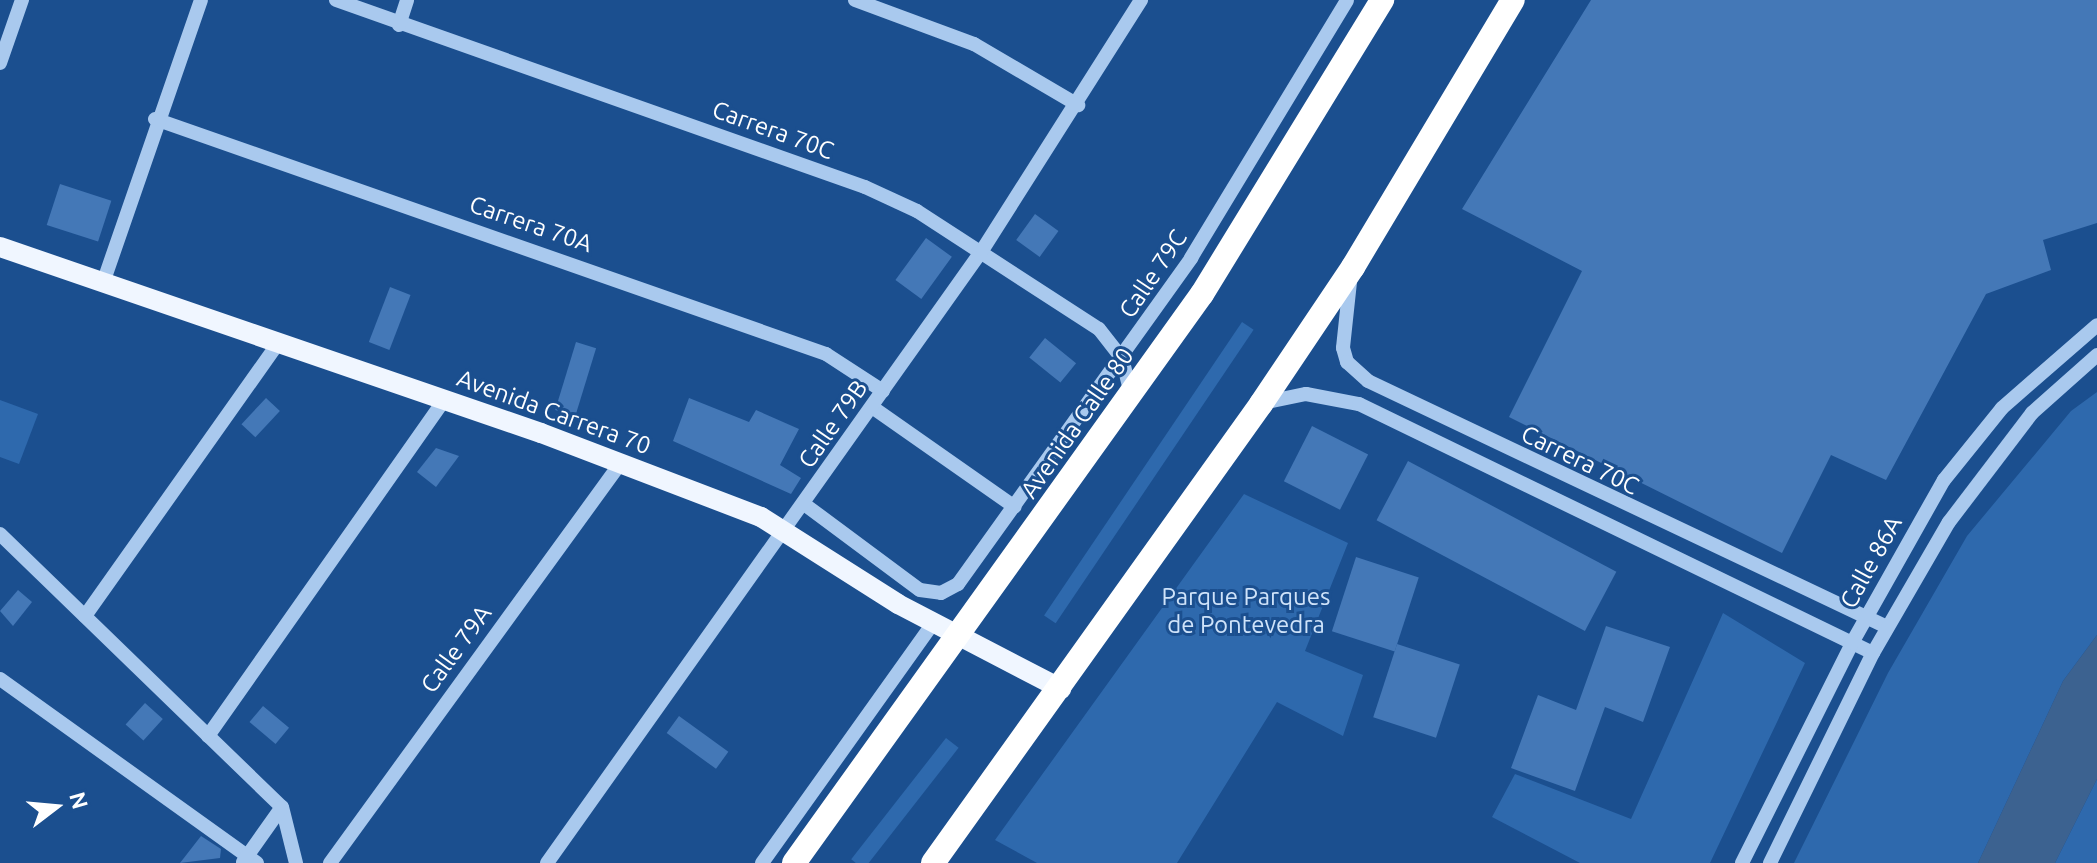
<!DOCTYPE html>
<style>
body{margin:0}
#map{position:relative;width:2097px;height:863px;overflow:hidden;background:#1b4f8f;font-family:Ubuntu,sans-serif}
div>[style]{position:absolute}
.green>*{inset:0;background:#2e69ad;transform-origin:0 0}
.water>*{inset:0;background:#3c6290}
.building>*{inset:0;background:#4478b7;transform-origin:0 0}
.minor>*{height:14px;margin:-7px;padding:0 7px;transform-origin:7px;border-radius:7px;background:#a9c9ee}
.major>*{height:20px;margin:-10px;padding:0 10px;transform-origin:10px;border-radius:10px;background:#f0f6ff}
.highway>*{height:24px;margin:-12px;padding:0 12px;transform-origin:12px;border-radius:12px;background:#fff}
span{translate:-50% -50%;white-space:nowrap;text-align:center;line-height:1.15;-webkit-text-stroke:6px #1b4f8f;paint-order:stroke}
.street-label{font-size:24px;color:#fff}
.park-label{font-size:24px;color:#cfe3fa}
.north{position:absolute;left:16px;top:767px;width:80px;height:80px;-webkit-text-stroke:6px #1b4f8f;paint-order:stroke;rotate:74deg;font-size:22px;font-weight:700;line-height:32px;text-align:center;color:#fff}
.north::after{content:'';display:block;margin:auto;width:28px;height:36px;background:#fff;clip-path:polygon(50% 0,100% 100%,50% 72%,0 100%)}
</style>
<div id="map">
<div class="green">
<div style="left:1242px;top:322px;width:14px;height:354px;rotate:34deg"></div>
<div style="clip-path:polygon(2097px 392px,2097px 635px,2063px 681px,1978px 863px,1794px 863px,1888px 673px,1967px 536px,2071px 411px)"></div>
<div style="clip-path:polygon(0 400px,38px 414px,19px 464px,0 457px)"></div>
<div style="clip-path:polygon(1244px 494px,1348px 543px,1305px 651px,1363px 675px,1343px 736px,1277px 702px,1177px 863px,1037px 863px,995px 840px)"></div>
<div style="clip-path:polygon(1723px 613px,1805px 663px,1710px 863px,1580px 863px,1492px 817px,1515px 774px,1631px 819px)"></div>
<div style="left:946px;top:738px;width:16px;height:154px;rotate:38deg"></div>
<div style="clip-path:polygon(2097px 779px,2097px 863px,2055px 863px)"></div>
</div>
<div class="water">
<div style="clip-path:polygon(2097px 635px,2097px 779px,2055px 863px,1978px 863px,2063px 681px)"></div>
</div>
<div class="building">
<div style="clip-path:polygon(1591px 0,2097px 0,2097px 223px,2043px 240px,2051px 270px,1986px 294px,1886px 480px,1831px 455px,1782px 553px,1509px 417px,1582px 271px,1462px 209px)"></div>
<div style="left:60px;top:184px;width:54px;height:43px;rotate:18deg"></div>
<div style="left:1035px;top:214px;width:29px;height:32px;rotate:36deg"></div>
<div style="left:926px;top:238px;width:32px;height:52px;rotate:36deg"></div>
<div style="left:390px;top:287px;width:22px;height:59px;rotate:21deg"></div>
<div style="left:1045px;top:338px;width:40px;height:25px;rotate:39deg"></div>
<div style="left:576px;top:342px;width:21px;height:71px;rotate:17deg"></div>
<div style="left:266px;top:398px;width:19px;height:36px;rotate:43deg"></div>
<div style="clip-path:polygon(689px 398px,749px 422px,756px 410px,799px 429px,780px 465px,801px 478px,791px 494px,673px 441px)"></div>
<div style="left:1312px;top:426px;width:63px;height:62px;rotate:27deg"></div>
<div style="clip-path:polygon(436px 448px,459px 456px,436px 487px,417px 472px)"></div>
<div style="left:1408px;top:461px;width:236px;height:67px;rotate:28deg"></div>
<div style="left:1356px;top:557px;width:66px;height:78px;rotate:18deg"></div>
<div style="clip-path:polygon(18px 590px,32px 602px,13px 626px,0 611px)"></div>
<div style="clip-path:polygon(1606px 626px,1670px 647px,1643px 722px,1605px 707px,1575px 791px,1511px 768px,1538px 695px,1576px 710px)"></div>
<div style="left:1397px;top:644px;width:66px;height:77px;rotate:18deg"></div>
<div style="left:145px;top:703px;width:24px;height:29px;rotate:42deg"></div>
<div style="left:263px;top:706px;width:34px;height:21px;rotate:40deg"></div>
<div style="left:679px;top:716px;width:61px;height:21px;rotate:36deg"></div>
<div style="clip-path:polygon(201px 836px,221px 849px,220px 858px,180px 863px)"></div>
</div>
<div class="minor">
<div style="left:336px;top:0;width:561px;rotate:19.47deg"></div>
<div style="left:865px;top:187px;width:57px;rotate:24.8deg"></div>
<div style="left:917px;top:211px;width:217px;rotate:33deg"></div>
<div style="left:1099px;top:329px;width:37px;rotate:52deg"></div>
<div style="left:1122px;top:358px;width:37px;rotate:76deg"></div>
<div style="left:855px;top:0;width:127px;rotate:20.3deg"></div>
<div style="left:974px;top:44px;width:121px;rotate:30.4deg"></div>
<div style="left:399px;top:25px;width:26px;rotate:-72deg"></div>
<div style="left:0;top:63px;width:67px;rotate:-70.8deg"></div>
<div style="left:155px;top:119px;width:711px;rotate:19.3deg"></div>
<div style="left:826px;top:354px;width:68px;rotate:33deg"></div>
<div style="left:1350px;top:282px;width:66px;rotate:96.1deg"></div>
<div style="left:1343px;top:348px;width:15px;rotate:74deg"></div>
<div style="left:1347px;top:362px;width:28px;rotate:42deg"></div>
<div style="left:1368px;top:381px;width:574px;rotate:25.36deg"></div>
<div style="left:103px;top:283px;width:299px;rotate:-70.9deg"></div>
<div style="left:1262px;top:403px;width:45px;rotate:-11.6deg"></div>
<div style="left:1306px;top:394px;width:54px;rotate:10.7deg"></div>
<div style="left:1359px;top:404px;width:571px;rotate:25.85deg"></div>
<div style="left:872px;top:407px;width:174px;rotate:35deg"></div>
<div style="left:804px;top:504px;width:144px;rotate:36.6deg"></div>
<div style="left:920px;top:590px;width:21px;rotate:8deg"></div>
<div style="left:941px;top:593px;width:19px;rotate:-28deg"></div>
<div style="left:958px;top:584px;width:401px;rotate:-54.4deg"></div>
<div style="left:1191px;top:258px;width:301px;rotate:-58.8deg"></div>
<div style="left:0;top:534px;width:392px;rotate:44.1deg"></div>
<div style="left:282px;top:807px;width:58px;rotate:76deg"></div>
<div style="left:85px;top:616px;width:332px;rotate:-54.7deg"></div>
<div style="left:0;top:679px;width:316px;rotate:35.6deg"></div>
<div style="left:208px;top:736px;width:411px;rotate:-54.9deg"></div>
<div style="left:243px;top:862px;width:67px;rotate:-54.7deg"></div>
<div style="left:330px;top:863px;width:493px;rotate:-54deg"></div>
<div style="left:547px;top:863px;width:753px;rotate:-54.62deg"></div>
<div style="left:983px;top:249px;width:295px;rotate:-57.6deg"></div>
<div style="left:762px;top:863px;width:296px;rotate:-54.5deg"></div>
<div style="left:1742px;top:863px;width:246px;rotate:-63.4deg"></div>
<div style="left:1852px;top:643px;width:187px;rotate:-60.6deg"></div>
<div style="left:1944px;top:480px;width:92px;rotate:-51.1deg"></div>
<div style="left:2002px;top:408px;width:126px;rotate:-41.1deg"></div>
<div style="left:1770px;top:863px;width:234px;rotate:-63.9deg"></div>
<div style="left:1873px;top:653px;width:151px;rotate:-59.9deg"></div>
<div style="left:1949px;top:522px;width:137px;rotate:-52.7deg"></div>
<div style="left:2032px;top:413px;width:87px;rotate:-41.7deg"></div>
</div>
<div class="major">
<div style="left:0;top:247px;width:572px;rotate:18.97deg"></div>
<div style="left:541px;top:433px;width:235px;rotate:20.9deg"></div>
<div style="left:761px;top:517px;width:162px;rotate:32.4deg"></div>
<div style="left:898px;top:604px;width:184px;rotate:27.5deg"></div>
</div>
<div class="highway">
<div style="left:794px;top:863px;width:700px;rotate:-54.36deg"></div>
<div style="left:1202px;top:294px;width:345px;rotate:-58.5deg"></div>
<div style="left:933px;top:863px;width:564px;rotate:-54.45deg"></div>
<div style="left:1261px;top:404px;width:165px;rotate:-56.1deg"></div>
<div style="left:1353px;top:267px;width:311px;rotate:-59.1deg"></div>
</div>
<div class="street-label">
<span style="left:773px;top:130px;rotate:20deg">Carrera 70C</span>
<span style="left:531px;top:224px;rotate:19deg">Carrera 70A</span>
<span style="left:1153px;top:274px;rotate:-56deg">Calle 79C</span>
<span style="left:554px;top:412px;rotate:20deg">Avenida Carrera 70</span>
<span style="left:1077px;top:423px;rotate:-55deg">Avenida Calle 80</span>
<span style="left:833px;top:424px;rotate:-55deg">Calle 79B</span>
<span style="left:1580px;top:460px;rotate:26deg">Carrera 70C</span>
<span style="left:1871px;top:562px;rotate:-61deg">Calle 86A</span>
<span style="left:456px;top:649px;rotate:-54deg">Calle 79A</span>
</div>
<div class="park-label">
<span style="left:1246px;top:611px">Parque Parques<br>de Pontevedra</span>
</div>
<div class="north">N</div>
</div>
